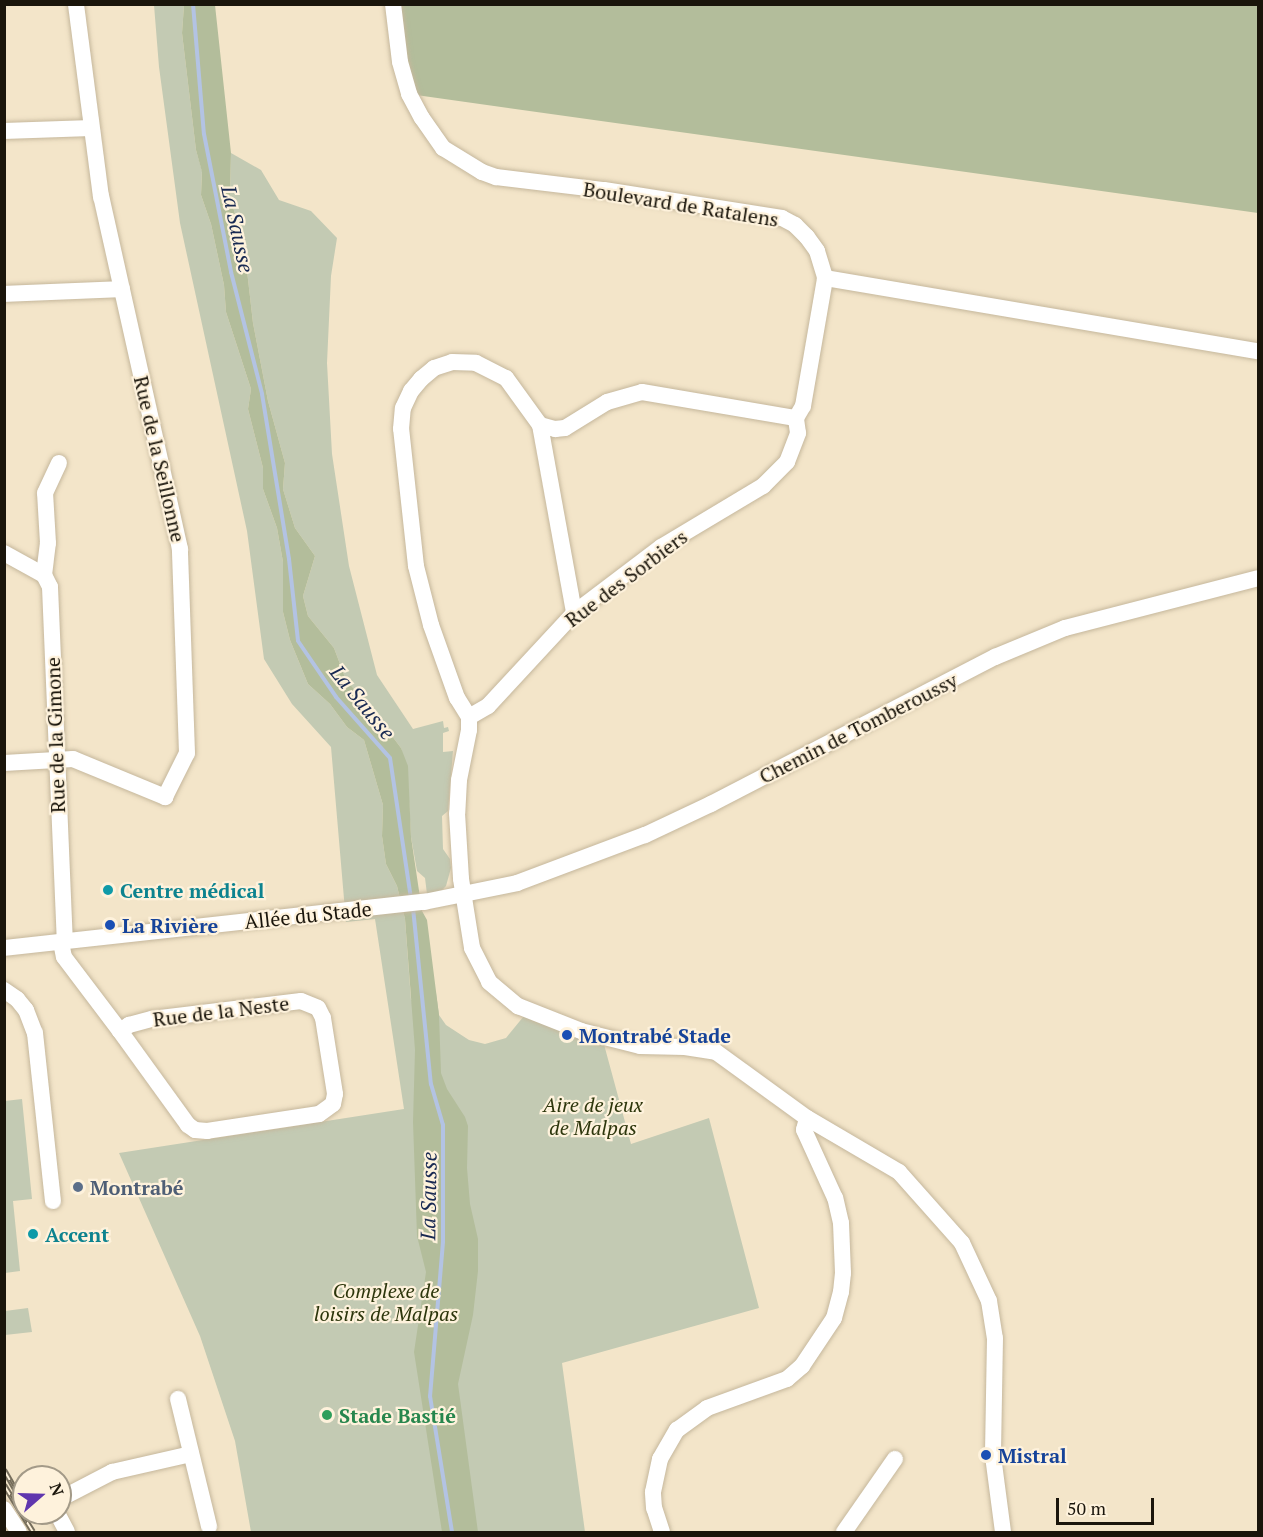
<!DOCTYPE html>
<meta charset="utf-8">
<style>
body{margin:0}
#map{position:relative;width:1263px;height:1537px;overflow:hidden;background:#f3e5c9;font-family:"PT Serif",serif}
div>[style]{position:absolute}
.green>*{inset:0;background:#c3cab3}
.forest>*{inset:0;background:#b3bd9b}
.stream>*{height:4px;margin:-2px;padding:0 2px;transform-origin:2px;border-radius:2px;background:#b3c3e3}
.roads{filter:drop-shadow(0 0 2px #c5b79c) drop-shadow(0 0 2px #c5b79c)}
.minor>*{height:16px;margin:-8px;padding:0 8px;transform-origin:8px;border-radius:8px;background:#fff}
.rail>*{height:6px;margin-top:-3px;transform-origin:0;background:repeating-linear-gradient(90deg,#fef2dc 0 11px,#756d5b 0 22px);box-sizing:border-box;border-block:2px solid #756d5b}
.dots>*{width:16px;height:16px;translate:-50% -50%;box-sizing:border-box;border:3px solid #fef2dc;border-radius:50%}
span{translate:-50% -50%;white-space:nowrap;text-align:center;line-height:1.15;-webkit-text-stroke:4.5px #fef2dc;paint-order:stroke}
.street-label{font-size:20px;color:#1a150b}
.culture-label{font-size:20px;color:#0d838f;font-weight:700}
.left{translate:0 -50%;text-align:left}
.transit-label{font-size:20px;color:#164399;font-weight:700}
.park-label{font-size:20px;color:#2d360c;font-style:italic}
.service-label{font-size:20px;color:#4e5e75;font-weight:700}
.leisure-label{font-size:20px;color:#27864d;font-weight:700}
.water-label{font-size:21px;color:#182952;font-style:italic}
.frame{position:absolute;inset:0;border:6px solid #1a150b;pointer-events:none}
.north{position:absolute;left:12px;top:1465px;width:60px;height:60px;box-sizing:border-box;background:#fef2dc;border:2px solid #a39a88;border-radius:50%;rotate:70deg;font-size:16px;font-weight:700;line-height:24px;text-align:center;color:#1a150b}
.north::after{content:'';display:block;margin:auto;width:21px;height:27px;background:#6036ae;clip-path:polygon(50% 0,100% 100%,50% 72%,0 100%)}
.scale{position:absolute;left:1056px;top:1498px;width:98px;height:27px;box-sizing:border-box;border:3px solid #1a150b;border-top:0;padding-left:8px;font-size:18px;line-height:21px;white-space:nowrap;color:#1a150b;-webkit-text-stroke:4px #fef2dc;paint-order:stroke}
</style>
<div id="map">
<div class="green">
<div style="clip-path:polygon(154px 5px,184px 5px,182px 33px,196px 150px,202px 171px,201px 195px,211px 224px,224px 285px,226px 312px,251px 389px,248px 409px,263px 468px,263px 489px,277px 528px,283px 562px,283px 612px,290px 640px,308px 684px,330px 704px,347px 727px,364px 740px,383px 805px,382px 836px,386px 864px,397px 886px,405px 919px,411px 1000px,436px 993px,439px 1015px,446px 1025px,469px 1040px,485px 1044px,506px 1038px,528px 1011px,602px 1037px,631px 1144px,709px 1118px,759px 1308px,562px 1363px,585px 1532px,251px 1532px,235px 1441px,200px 1336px,119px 1153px,404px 1109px,375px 919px,346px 922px,331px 747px,292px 704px,264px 659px,247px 531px,180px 223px,159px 67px)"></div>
<div style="clip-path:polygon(231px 153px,261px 170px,279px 200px,311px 211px,337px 238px,331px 276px,327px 363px,332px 454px,349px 566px,377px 675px,413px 729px,443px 721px,444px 728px,448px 727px,449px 731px,443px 733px,443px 752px,453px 751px,448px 811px,442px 816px,443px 849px,450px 859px,451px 868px,446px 886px,441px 891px,427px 894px,425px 878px,417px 871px,411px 837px,408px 784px,401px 748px,371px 708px,346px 680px,334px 648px,308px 616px,303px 596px,315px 556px,295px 528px,283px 489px,285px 463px,268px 401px,253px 323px,245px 253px,230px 195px)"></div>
<div style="clip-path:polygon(22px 1099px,32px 1199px,13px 1201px,20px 1271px,5px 1273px,5px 1101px)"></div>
<div style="clip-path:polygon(28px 1308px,32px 1332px,5px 1335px,5px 1311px)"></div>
</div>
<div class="forest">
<div style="clip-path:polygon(184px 5px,215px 5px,231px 153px,230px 195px,245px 253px,253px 323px,268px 401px,285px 463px,283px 489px,295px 528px,315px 556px,303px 596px,308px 616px,334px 648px,346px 680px,371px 708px,401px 748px,408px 766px,411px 837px,422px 911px,427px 920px,439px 1015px,441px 1073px,447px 1089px,465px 1117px,468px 1126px,467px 1168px,470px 1204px,478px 1239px,478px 1271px,473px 1315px,458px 1384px,478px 1532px,442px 1532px,414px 1352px,426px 1272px,417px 1236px,413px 1122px,415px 1050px,405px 919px,397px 886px,386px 864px,382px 836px,383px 805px,364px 740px,347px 727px,330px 704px,308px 684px,290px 640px,283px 612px,283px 562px,277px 528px,263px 489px,263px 468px,248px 409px,251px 389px,226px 312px,224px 285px,211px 224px,201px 195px,202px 172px,196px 150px,182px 33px)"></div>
<div style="clip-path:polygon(393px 5px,1258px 5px,1258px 213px,409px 94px)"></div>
</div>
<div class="stream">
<div style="left:193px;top:4px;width:130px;rotate:85.2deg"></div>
<div style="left:204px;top:134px;width:141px;rotate:78.9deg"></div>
<div style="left:231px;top:272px;width:126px;rotate:75.7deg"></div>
<div style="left:262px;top:394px;width:167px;rotate:80.7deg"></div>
<div style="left:289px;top:559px;width:82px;rotate:83.7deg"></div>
<div style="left:298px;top:641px;width:68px;rotate:55.8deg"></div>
<div style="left:336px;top:697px;width:81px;rotate:48.5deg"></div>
<div style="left:390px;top:758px;width:142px;rotate:81.5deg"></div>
<div style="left:413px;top:908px;width:177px;rotate:84.2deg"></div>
<div style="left:431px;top:1084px;width:43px;rotate:73.7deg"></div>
<div style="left:443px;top:1125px;width:117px;rotate:90deg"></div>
<div style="left:443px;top:1242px;width:155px;rotate:94.8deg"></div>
<div style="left:430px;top:1396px;width:138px;rotate:80.8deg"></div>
</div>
<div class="roads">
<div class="minor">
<div style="left:393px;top:4px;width:58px;rotate:83.1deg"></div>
<div style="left:400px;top:62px;width:33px;rotate:74deg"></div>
<div style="left:409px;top:94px;width:27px;rotate:62deg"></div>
<div style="left:422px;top:118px;width:37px;rotate:55deg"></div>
<div style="left:443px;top:148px;width:46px;rotate:31.6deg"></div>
<div style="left:482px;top:172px;width:15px;rotate:20deg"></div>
<div style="left:496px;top:177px;width:109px;rotate:6.9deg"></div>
<div style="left:604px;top:190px;width:180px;rotate:8.9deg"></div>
<div style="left:782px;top:218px;width:15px;rotate:28deg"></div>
<div style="left:795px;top:225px;width:17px;rotate:45deg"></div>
<div style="left:807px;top:237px;width:17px;rotate:54deg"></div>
<div style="left:817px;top:251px;width:28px;rotate:73deg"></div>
<div style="left:825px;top:278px;width:439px;rotate:9.6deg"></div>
<div style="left:4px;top:131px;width:87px;rotate:-2deg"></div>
<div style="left:4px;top:294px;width:118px;rotate:-2.4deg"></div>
<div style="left:540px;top:425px;width:191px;rotate:79.7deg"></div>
<div style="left:4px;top:553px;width:46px;rotate:28.8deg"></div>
<div style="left:44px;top:575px;width:13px;rotate:63deg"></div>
<div style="left:50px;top:587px;width:354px;rotate:87.6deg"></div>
<div style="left:44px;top:575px;width:32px;rotate:-83deg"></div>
<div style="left:48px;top:543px;width:50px;rotate:-93.4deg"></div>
<div style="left:45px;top:493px;width:33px;rotate:-65deg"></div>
<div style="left:469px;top:717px;width:13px;rotate:90deg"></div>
<div style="left:469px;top:730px;width:51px;rotate:101.3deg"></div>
<div style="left:459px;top:780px;width:33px;rotate:93deg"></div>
<div style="left:457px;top:813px;width:66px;rotate:86.5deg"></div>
<div style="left:461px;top:879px;width:70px;rotate:80.9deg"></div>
<div style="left:472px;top:948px;width:38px;rotate:63deg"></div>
<div style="left:489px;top:982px;width:38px;rotate:40deg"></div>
<div style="left:518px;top:1006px;width:68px;rotate:21.6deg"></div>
<div style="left:581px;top:1031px;width:61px;rotate:14.3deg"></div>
<div style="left:640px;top:1046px;width:45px;rotate:1.3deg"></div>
<div style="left:685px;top:1047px;width:31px;rotate:9deg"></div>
<div style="left:716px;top:1052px;width:112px;rotate:36deg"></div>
<div style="left:807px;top:1118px;width:107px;rotate:30.4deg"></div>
<div style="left:899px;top:1172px;width:95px;rotate:48.4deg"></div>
<div style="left:962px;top:1243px;width:64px;rotate:65deg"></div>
<div style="left:989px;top:1301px;width:37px;rotate:81deg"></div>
<div style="left:995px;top:1338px;width:118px;rotate:91deg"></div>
<div style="left:993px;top:1456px;width:77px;rotate:82.5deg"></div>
<div style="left:469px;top:717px;width:22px;rotate:-122deg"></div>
<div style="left:457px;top:698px;width:77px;rotate:-109.6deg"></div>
<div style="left:431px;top:625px;width:61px;rotate:-104.3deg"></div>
<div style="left:416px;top:566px;width:138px;rotate:-96.2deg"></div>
<div style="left:401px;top:429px;width:21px;rotate:-85deg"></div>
<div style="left:403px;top:408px;width:19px;rotate:-65deg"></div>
<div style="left:411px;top:391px;width:16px;rotate:-50deg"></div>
<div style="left:421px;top:379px;width:17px;rotate:-40deg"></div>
<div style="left:434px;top:368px;width:19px;rotate:-18deg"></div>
<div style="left:452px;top:362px;width:24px;rotate:2deg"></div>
<div style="left:476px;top:363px;width:34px;rotate:27deg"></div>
<div style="left:506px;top:378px;width:58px;rotate:54.1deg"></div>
<div style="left:540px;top:425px;width:16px;rotate:15deg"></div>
<div style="left:555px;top:429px;width:10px;rotate:-6deg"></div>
<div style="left:565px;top:428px;width:49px;rotate:-31.8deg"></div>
<div style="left:607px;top:402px;width:36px;rotate:-16deg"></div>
<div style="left:642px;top:392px;width:156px;rotate:9.6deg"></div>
<div style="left:469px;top:717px;width:22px;rotate:-30deg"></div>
<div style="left:488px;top:706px;width:127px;rotate:-47.2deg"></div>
<div style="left:574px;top:613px;width:109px;rotate:-37.2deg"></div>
<div style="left:661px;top:547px;width:119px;rotate:-30.9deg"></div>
<div style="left:763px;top:486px;width:34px;rotate:-45deg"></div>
<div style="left:787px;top:462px;width:31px;rotate:-69deg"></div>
<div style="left:798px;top:433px;width:15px;rotate:-98deg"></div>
<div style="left:796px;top:418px;width:14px;rotate:-60deg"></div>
<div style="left:803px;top:406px;width:130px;rotate:-80.2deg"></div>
<div style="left:4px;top:763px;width:69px;rotate:-3.3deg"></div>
<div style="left:73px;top:759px;width:100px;rotate:22.4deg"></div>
<div style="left:165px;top:797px;width:49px;rotate:-63.4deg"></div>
<div style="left:187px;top:753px;width:204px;rotate:-92deg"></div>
<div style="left:180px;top:549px;width:361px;rotate:-102.6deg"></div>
<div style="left:101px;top:197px;width:195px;rotate:-97.4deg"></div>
<div style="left:61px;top:942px;width:15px;rotate:79deg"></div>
<div style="left:64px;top:957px;width:93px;rotate:52.9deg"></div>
<div style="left:120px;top:1031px;width:11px;rotate:-34deg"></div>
<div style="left:129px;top:1025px;width:24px;rotate:-15deg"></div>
<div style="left:152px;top:1019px;width:150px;rotate:-6.9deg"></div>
<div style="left:301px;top:1001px;width:18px;rotate:22deg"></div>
<div style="left:318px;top:1008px;width:11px;rotate:63deg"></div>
<div style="left:323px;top:1018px;width:77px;rotate:81deg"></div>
<div style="left:335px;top:1094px;width:10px;rotate:101deg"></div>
<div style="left:333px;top:1104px;width:17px;rotate:144deg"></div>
<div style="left:319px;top:1114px;width:113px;rotate:171.4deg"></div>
<div style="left:207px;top:1131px;width:12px;rotate:-175deg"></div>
<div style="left:195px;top:1130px;width:9px;rotate:-144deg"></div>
<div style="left:188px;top:1125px;width:116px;rotate:-125.9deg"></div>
<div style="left:4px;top:948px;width:423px;rotate:-6.3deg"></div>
<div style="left:424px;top:902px;width:95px;rotate:-11.5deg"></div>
<div style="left:517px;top:883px;width:137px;rotate:-20.6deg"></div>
<div style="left:645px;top:835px;width:73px;rotate:-25.2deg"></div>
<div style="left:711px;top:804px;width:320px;rotate:-27.4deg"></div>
<div style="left:995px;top:657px;width:76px;rotate:-22.5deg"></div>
<div style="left:1065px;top:628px;width:199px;rotate:-14.5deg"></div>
<div style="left:4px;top:990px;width:16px;rotate:35deg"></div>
<div style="left:17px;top:999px;width:14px;rotate:51deg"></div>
<div style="left:26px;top:1010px;width:25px;rotate:69deg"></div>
<div style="left:35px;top:1033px;width:169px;rotate:83.9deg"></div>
<div style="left:178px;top:1399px;width:131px;rotate:76.3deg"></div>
<div style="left:60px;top:1499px;width:59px;rotate:-27.4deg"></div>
<div style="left:112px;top:1472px;width:81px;rotate:-12.8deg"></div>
<div style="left:4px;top:1509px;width:27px;rotate:57deg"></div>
<div style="left:57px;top:1513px;width:21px;rotate:62deg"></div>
<div style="left:662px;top:1532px;width:25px;rotate:-108deg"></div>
<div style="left:654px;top:1508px;width:16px;rotate:-94deg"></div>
<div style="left:653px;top:1492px;width:34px;rotate:-78deg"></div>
<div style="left:660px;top:1459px;width:34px;rotate:-60deg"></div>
<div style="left:677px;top:1430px;width:37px;rotate:-36deg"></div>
<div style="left:707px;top:1408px;width:85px;rotate:-19.9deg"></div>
<div style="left:787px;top:1379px;width:20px;rotate:-41deg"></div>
<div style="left:802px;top:1366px;width:58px;rotate:-56.3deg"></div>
<div style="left:834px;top:1318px;width:27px;rotate:-75deg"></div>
<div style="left:841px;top:1292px;width:19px;rotate:-84deg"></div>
<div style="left:843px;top:1273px;width:50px;rotate:-92.3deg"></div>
<div style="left:841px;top:1223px;width:26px;rotate:-103deg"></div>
<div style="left:835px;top:1198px;width:75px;rotate:-114.5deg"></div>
<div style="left:804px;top:1130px;width:12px;rotate:-76deg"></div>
<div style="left:844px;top:1532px;width:89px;rotate:-55.1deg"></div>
</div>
</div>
<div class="rail">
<div style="left:4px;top:1470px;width:24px;rotate:60deg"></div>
<div style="left:4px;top:1485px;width:55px;rotate:58.3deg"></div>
</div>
<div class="dots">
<div style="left:108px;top:890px;background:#0f9aa8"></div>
<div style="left:110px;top:925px;background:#1a4fb4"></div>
<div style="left:567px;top:1035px;background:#1a4fb4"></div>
<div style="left:78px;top:1187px;background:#5c6f8a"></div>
<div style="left:33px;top:1234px;background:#0f9aa8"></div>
<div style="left:327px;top:1415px;background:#2e9e5b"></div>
<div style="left:986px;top:1455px;background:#1a4fb4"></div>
</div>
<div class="street-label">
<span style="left:681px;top:204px;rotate:9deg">Boulevard de Ratalens</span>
<span style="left:160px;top:459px;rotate:77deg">Rue de la Seillonne</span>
<span style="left:626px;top:578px;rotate:-37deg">Rue des Sorbiers</span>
<span style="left:858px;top:728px;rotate:-27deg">Chemin de Tomberoussy</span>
<span style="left:55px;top:735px;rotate:-92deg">Rue de la Gimone</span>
<span style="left:308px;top:915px;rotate:-6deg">Allée du Stade</span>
<span style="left:221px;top:1011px;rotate:-7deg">Rue de la Neste</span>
</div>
<div class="culture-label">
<span class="left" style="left:120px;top:890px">Centre médical</span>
<span class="left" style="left:45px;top:1234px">Accent</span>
</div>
<div class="transit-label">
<span class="left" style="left:122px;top:925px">La Rivière</span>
<span class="left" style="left:579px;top:1035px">Montrabé Stade</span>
<span class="left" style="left:998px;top:1455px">Mistral</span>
</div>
<div class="park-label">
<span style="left:593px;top:1116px">Aire de jeux<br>de Malpas</span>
<span style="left:386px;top:1302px">Complexe de<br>loisirs de Malpas</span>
</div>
<div class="service-label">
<span class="left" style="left:90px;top:1187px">Montrabé</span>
</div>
<div class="leisure-label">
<span class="left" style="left:339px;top:1415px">Stade Bastié</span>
</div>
<div class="water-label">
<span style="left:238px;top:229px;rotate:78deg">La Sausse</span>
<span style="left:363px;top:702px;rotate:51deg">La Sausse</span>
<span style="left:428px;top:1196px;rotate:-89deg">La Sausse</span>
</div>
<div class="frame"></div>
<div class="north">N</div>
<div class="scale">50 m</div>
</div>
